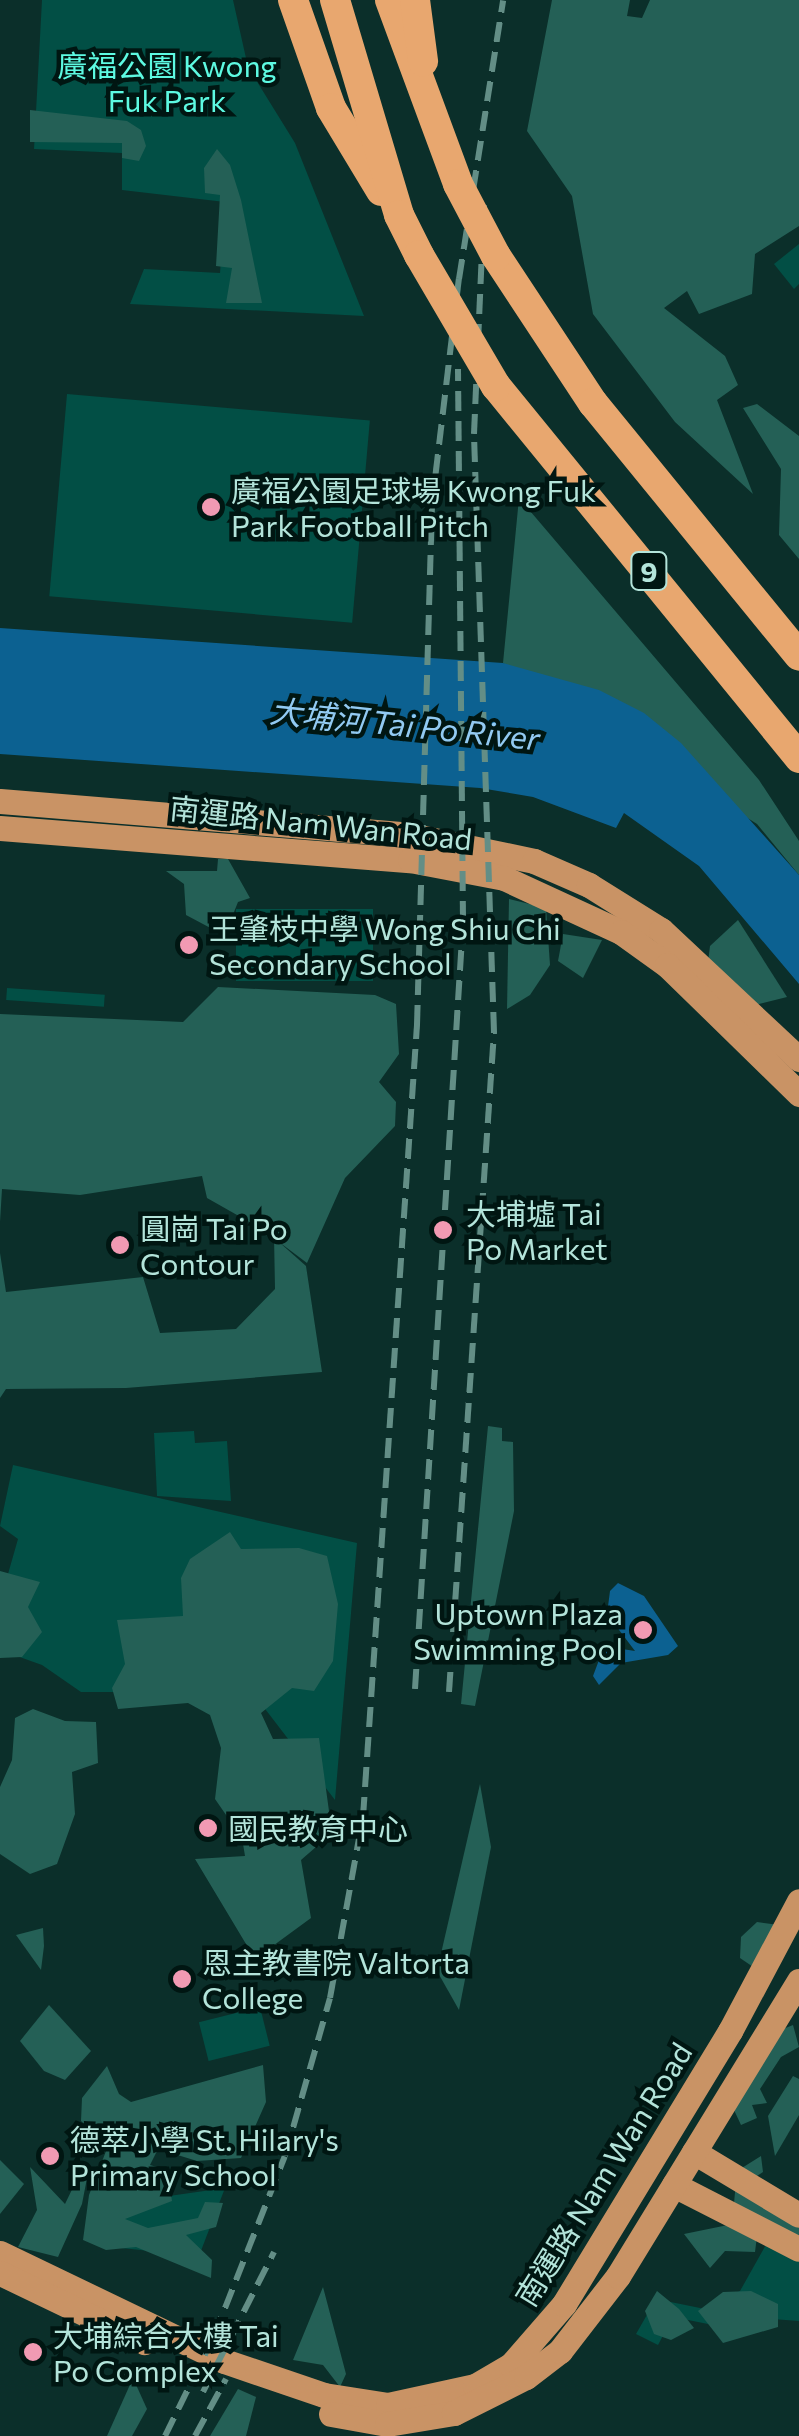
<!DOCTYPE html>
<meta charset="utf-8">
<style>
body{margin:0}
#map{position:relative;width:799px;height:2436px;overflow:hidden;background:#0b2f2a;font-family:Commissioner,"Noto Sans TC",sans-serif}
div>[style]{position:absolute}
.green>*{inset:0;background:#024f45;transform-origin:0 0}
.forest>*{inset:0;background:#246056}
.water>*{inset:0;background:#0c6191}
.major>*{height:25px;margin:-12.5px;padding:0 12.5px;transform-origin:12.5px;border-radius:12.5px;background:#c99365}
.highway>*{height:30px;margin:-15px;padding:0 15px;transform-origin:15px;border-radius:15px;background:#e8a76f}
.rail>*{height:6px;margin-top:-3px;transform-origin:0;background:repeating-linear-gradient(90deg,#638e86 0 20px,transparent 0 30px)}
.highway-bridge>*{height:30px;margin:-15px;padding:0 15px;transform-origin:15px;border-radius:15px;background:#e8a76f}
.dots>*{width:28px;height:28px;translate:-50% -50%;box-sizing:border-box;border:5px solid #001612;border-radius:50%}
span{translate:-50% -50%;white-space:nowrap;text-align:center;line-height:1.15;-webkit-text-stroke:9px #001612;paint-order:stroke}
.shield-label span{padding:2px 8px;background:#001612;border:2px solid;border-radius:8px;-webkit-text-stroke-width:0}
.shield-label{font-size:28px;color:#b3e4da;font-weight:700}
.park-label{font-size:30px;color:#5dfae2}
.poi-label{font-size:30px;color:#b3e4da}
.left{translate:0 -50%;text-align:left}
.right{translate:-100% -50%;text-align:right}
.street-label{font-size:30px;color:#b3e4da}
.water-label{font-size:32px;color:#92caf2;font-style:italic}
</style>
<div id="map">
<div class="green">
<div style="clip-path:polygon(42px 0,233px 0,248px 67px,295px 143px,364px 316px,130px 304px,144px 269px,220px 273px,225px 202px,122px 190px,122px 153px,34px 149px)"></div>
<div style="clip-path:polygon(799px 244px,799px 284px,794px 289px,774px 264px)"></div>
<div style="left:67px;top:394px;width:304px;height:203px;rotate:5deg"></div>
<div style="left:236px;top:909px;width:137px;height:72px"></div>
<div style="left:7px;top:988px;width:98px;height:12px;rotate:4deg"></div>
<div style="clip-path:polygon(194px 1431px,195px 1443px,227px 1441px,231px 1501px,157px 1496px,154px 1433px)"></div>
<div style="clip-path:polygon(13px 1465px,357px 1543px,335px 1800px,252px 1692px,81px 1692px,42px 1665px,0 1650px,8px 1574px,18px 1539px,0 1526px)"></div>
<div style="left:260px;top:2007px;width:40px;height:63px;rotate:76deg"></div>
<div style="clip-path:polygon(225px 2188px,199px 2256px,121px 2248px,114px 2228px,127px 2202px)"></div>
<div style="clip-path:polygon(768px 2241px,799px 2260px,799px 2321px,759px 2318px,728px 2328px,673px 2317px,658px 2345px,636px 2334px,656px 2299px,705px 2309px,740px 2291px)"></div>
</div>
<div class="forest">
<div style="clip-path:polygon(552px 0,630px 0,627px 16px,642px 18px,650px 0,799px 0,799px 226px,755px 254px,752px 294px,699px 314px,687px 291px,664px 308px,725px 356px,738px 385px,717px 400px,753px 494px,675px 422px,593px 314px,572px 196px,527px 131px)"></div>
<div style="clip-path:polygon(30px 110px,127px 121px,141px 130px,146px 146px,139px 161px,122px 158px,122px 143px,30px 142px)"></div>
<div style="clip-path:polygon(217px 149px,230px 165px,241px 200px,262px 303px,226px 303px,232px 268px,216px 266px,220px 195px,205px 193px,204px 168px)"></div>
<div style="clip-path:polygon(757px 404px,799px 436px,799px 559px,779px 535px,781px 469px,743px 408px)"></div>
<div style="clip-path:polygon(519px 498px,759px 780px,799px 841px,799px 875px,757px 824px,503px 663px)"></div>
<div style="clip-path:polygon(218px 859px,228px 859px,250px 898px,238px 902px,228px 927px,218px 932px,186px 915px,184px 884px,166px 871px,217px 871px)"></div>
<div style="clip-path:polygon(509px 899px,546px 908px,550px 965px,530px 995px,507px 1009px)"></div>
<div style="clip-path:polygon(738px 920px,787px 997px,739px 1009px,708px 962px,710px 946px)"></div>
<div style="clip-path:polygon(563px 934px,602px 940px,583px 978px,558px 961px)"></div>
<div style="clip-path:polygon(218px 987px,375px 995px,396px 1004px,399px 1054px,379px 1082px,396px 1102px,395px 1126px,345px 1178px,307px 1263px,279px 1242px,306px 1266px,322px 1372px,126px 1388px,6px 1389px,0 1398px,0 1253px,6px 1292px,143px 1277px,160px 1333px,236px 1329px,275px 1289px,274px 1236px,207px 1198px,202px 1176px,80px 1195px,2px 1189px,0 1222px,0 1014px,183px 1022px)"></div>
<div style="clip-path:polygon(488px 1426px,502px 1428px,502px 1441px,513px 1442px,514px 1511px,475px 1706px,461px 1704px)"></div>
<div style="clip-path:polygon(230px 1532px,241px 1549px,299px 1548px,327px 1556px,338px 1604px,333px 1661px,314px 1691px,292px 1688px,261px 1713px,273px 1739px,319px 1738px,332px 1833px,301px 1860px,311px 1918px,255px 1959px,195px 1859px,245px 1856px,242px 1838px,215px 1799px,221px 1748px,210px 1715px,188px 1703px,118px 1709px,112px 1688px,125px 1664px,117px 1620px,183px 1616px,181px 1578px,190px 1559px)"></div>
<div style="clip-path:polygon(0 1571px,40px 1582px,28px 1607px,42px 1632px,22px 1657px,0 1658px)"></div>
<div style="clip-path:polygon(33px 1709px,65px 1721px,96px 1722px,98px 1763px,72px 1772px,75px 1814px,57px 1864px,30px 1874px,0 1854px,0 1787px,12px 1760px,15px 1718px)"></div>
<div style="clip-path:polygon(480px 1784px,491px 1847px,459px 2010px,437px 1971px)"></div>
<div style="clip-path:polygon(757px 1922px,779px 1925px,759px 1971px,740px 1958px,741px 1937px)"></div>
<div style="clip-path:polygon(43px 1928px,44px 1946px,41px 1970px,16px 1935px)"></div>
<div style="clip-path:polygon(49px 2005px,91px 2051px,65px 2080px,44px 2071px,20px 2041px)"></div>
<div style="clip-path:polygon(793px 2025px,799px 2047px,781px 2057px,760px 2089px,767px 2103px,752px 2105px,757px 2118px,741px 2125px,734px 2110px,778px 2031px)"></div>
<div style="clip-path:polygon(263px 2065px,266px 2102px,241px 2158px,197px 2161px,158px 2149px,150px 2165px,167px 2170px,172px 2201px,125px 2219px,148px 2228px,198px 2218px,205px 2202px,223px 2203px,216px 2227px,186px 2235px,212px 2260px,211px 2278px,136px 2247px,106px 2250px,83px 2240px,89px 2195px,108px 2146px,81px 2121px,82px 2098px,107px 2066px,119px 2094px,131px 2102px)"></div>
<div style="clip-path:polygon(793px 2076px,799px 2079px,799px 2115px,775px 2156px,768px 2116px)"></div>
<div style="clip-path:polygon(761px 2156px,763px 2172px,754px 2178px,799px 2216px,799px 2237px,734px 2203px,737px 2171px)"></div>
<div style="clip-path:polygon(0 2160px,24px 2184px,0 2214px)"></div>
<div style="clip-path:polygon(30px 2167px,65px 2204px,79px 2175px,88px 2173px,82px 2204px,58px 2257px,18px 2247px,37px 2210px)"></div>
<div style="clip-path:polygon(728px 2225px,757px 2236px,755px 2252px,725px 2251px,710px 2268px,684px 2234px)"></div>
<div style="clip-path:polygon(323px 2287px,346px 2374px,340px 2387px,323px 2365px,293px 2360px)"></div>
<div style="clip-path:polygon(657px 2291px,679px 2309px,694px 2328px,671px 2340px,654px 2334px,645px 2311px)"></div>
<div style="clip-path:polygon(751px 2291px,778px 2304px,778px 2327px,723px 2343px,698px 2311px,723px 2292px)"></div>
<div style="clip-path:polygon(133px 2378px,147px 2409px,132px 2436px,107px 2436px)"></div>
<div style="clip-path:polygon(238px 2389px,256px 2397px,246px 2436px,210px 2436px)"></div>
</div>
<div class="water">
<div style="clip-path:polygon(0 628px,503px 663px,599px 690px,644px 713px,681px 743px,799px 875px,799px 984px,699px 866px,624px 813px,616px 828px,533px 797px,480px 788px,0 754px)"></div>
<div style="clip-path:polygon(618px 1583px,644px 1596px,678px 1646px,668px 1655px,621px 1663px,599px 1685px,593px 1676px,602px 1652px,609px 1647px,635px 1651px,607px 1614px,610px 1591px)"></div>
</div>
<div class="major">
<div style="left:0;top:801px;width:411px;rotate:4.7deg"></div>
<div style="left:410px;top:835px;width:127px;rotate:11.8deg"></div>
<div style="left:534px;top:861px;width:60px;rotate:23.6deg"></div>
<div style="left:589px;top:885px;width:85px;rotate:32deg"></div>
<div style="left:661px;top:930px;width:189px;rotate:43.1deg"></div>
<div style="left:0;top:828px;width:411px;rotate:4.5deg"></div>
<div style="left:410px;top:860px;width:96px;rotate:10.8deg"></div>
<div style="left:504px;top:878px;width:129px;rotate:24.8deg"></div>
<div style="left:621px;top:932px;width:57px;rotate:35.7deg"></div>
<div style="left:667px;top:965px;width:185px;rotate:44.3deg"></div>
<div style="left:694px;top:2152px;width:122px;rotate:31deg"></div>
<div style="left:674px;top:2185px;width:140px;rotate:27.1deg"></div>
<div style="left:0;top:2253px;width:249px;rotate:25.7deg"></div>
<div style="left:224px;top:2361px;width:106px;rotate:18.8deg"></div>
<div style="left:324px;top:2395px;width:65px;rotate:8.9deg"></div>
<div style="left:388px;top:2405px;width:89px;rotate:-12.3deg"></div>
<div style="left:475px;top:2386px;width:42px;rotate:-30.3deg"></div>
<div style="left:511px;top:2365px;width:81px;rotate:-49deg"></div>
<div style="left:564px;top:2304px;width:320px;rotate:-58.7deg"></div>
<div style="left:730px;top:2031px;width:147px;rotate:-62deg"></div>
<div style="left:0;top:2273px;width:160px;rotate:25.6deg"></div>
<div style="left:331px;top:2414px;width:57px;rotate:10.1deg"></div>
<div style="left:387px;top:2424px;width:68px;rotate:-9.3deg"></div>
<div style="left:454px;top:2413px;width:80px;rotate:-26.6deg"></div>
<div style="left:526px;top:2377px;width:43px;rotate:-37.4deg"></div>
<div style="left:560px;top:2351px;width:95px;rotate:-52.3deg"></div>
<div style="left:618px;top:2276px;width:346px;rotate:-58.5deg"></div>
</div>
<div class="highway">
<div style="left:293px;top:0;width:114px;rotate:70.6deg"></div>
<div style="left:331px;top:108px;width:97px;rotate:58.9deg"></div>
<div style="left:335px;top:0;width:224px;rotate:73.4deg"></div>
<div style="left:399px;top:215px;width:45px;rotate:63.4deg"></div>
<div style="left:390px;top:0;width:196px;rotate:69.7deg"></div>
<div style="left:415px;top:0;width:62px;rotate:82.5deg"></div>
<div style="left:496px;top:256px;width:176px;rotate:56.6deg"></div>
<div style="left:593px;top:403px;width:326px;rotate:50.8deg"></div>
<div style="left:496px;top:386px;width:480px;rotate:50.8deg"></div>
</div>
<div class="rail">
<div style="left:415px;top:1689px;width:769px;rotate:-86.42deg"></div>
<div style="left:463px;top:921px;width:552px;rotate:-90.52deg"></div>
<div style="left:449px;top:1692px;width:662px;rotate:-86.1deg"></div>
<div style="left:494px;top:1032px;width:598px;rotate:-91.92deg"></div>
<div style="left:474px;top:434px;width:229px;rotate:-87.5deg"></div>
<div style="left:203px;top:2392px;width:157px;rotate:-63.1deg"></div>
<div style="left:165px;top:2436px;width:111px;rotate:-63.9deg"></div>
<div style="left:214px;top:2336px;width:193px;rotate:-68.5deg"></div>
<div style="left:285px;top:2156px;width:164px;rotate:-74.1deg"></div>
<div style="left:330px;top:1998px;width:184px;rotate:-79.7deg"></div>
<div style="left:363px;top:1817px;width:794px;rotate:-86.1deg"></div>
<div style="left:417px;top:1025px;width:521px;rotate:-88.35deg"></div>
<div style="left:432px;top:504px;width:227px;rotate:-83.2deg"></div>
<div style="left:459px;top:279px;width:282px;rotate:-81deg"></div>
<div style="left:195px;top:2436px;width:65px;rotate:-61.5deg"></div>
</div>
<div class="highway-bridge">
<div style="left:458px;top:184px;width:81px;rotate:62.2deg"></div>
<div style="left:419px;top:255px;width:152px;rotate:59.6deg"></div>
</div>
<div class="dots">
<div style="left:211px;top:507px;background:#f19ab3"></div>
<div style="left:189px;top:945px;background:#f19ab3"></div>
<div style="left:443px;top:1230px;background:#f19ab3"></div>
<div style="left:120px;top:1245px;background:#f19ab3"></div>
<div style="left:643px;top:1630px;background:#f19ab3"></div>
<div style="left:208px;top:1828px;background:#f19ab3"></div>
<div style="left:182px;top:1979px;background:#f19ab3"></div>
<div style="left:50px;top:2156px;background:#f19ab3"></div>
<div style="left:33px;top:2352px;background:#f19ab3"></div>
</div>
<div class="shield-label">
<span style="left:649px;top:571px">9</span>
</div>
<div class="park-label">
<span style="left:167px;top:82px">廣福公園 Kwong<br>Fuk Park</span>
</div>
<div class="poi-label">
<span class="left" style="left:231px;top:507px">廣福公園足球場 Kwong Fuk<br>Park Football Pitch</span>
<span class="left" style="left:209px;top:945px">王肇枝中學 Wong Shiu Chi<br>Secondary School</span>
<span class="left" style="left:466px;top:1230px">大埔墟 Tai<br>Po Market</span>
<span class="left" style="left:140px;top:1245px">圓崗 Tai Po<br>Contour</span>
<span class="right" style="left:623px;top:1630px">Uptown Plaza<br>Swimming Pool</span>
<span class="left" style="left:228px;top:1828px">國民教育中心</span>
<span class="left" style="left:202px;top:1979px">恩主教書院 Valtorta<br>College</span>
<span class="left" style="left:70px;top:2156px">德萃小學 St. Hilary's<br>Primary School</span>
<span class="left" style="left:53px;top:2352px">大埔綜合大樓 Tai<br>Po Complex</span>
</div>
<div class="street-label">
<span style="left:321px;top:823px;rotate:6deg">南運路 Nam Wan Road</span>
<span style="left:603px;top:2174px;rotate:-58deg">南運路 Nam Wan Road</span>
</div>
<div class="water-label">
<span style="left:405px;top:724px;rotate:6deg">大埔河 Tai Po River</span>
</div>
</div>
